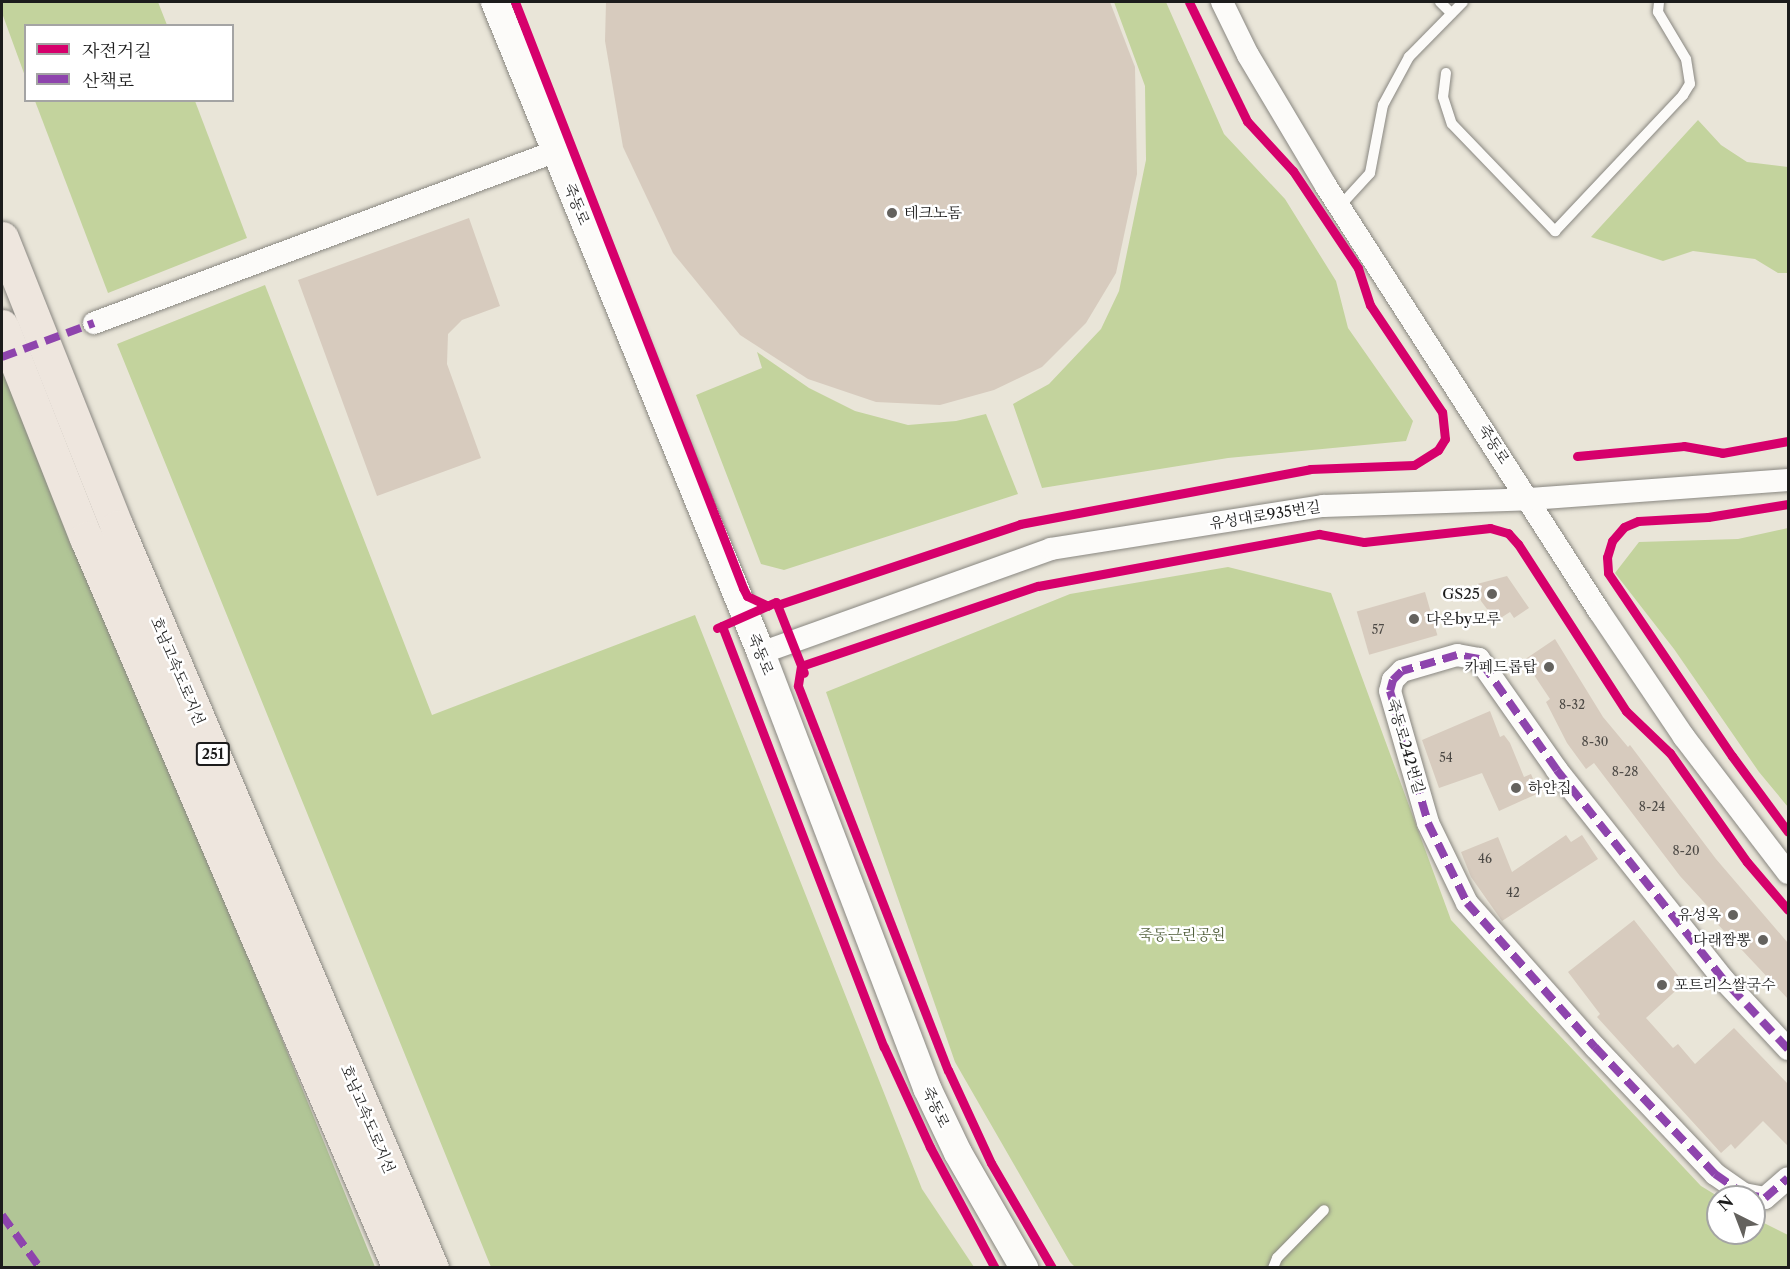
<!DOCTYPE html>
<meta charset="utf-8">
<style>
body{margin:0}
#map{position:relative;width:1790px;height:1269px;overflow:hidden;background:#e9e5d8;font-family:"Libre Caslon Text","Noto Serif KR",serif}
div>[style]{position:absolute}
.green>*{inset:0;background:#c3d39d}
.forest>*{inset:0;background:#b1c596}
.building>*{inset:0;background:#d7cbbe;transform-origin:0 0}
.roads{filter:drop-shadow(0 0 2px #898781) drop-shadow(0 0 2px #898781)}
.service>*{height:10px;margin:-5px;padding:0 5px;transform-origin:5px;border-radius:5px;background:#fcfbf9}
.minor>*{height:22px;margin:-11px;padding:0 11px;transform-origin:11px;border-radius:11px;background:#fcfbf9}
.tertiary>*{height:28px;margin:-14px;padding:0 14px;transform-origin:14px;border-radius:14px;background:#fcfbf9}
.motorway>*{height:33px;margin:-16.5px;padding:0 16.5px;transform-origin:16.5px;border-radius:16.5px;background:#eee6de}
.quiet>*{height:8px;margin-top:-4px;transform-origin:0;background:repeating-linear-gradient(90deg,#8e44ad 0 15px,transparent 0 23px)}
.cycleway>*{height:9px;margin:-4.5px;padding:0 4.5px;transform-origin:4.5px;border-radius:4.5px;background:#d6006c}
.dots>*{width:16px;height:16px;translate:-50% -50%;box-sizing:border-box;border:3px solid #fff;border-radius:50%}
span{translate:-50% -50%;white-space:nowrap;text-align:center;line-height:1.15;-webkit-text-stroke:5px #fff;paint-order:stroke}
.number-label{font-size:12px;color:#4b4844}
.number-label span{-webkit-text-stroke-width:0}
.shield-label span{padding:2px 4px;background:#fff;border:2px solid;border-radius:4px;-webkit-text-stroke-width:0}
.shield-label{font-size:14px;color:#1c1c1c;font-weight:700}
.street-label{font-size:15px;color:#1c1c1c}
.poi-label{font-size:15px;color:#1c1c1c}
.left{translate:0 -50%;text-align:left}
.right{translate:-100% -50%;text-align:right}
.park-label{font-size:15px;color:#52603c}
.frame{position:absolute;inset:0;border:3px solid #1c1c1c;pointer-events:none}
.legend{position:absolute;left:24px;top:24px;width:210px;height:78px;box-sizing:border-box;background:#fff;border:2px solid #a4a4a4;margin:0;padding:8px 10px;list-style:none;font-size:18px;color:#1c1c1c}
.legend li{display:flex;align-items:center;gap:12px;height:30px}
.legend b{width:30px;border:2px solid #a4a4a4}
.north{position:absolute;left:1706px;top:1185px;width:60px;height:60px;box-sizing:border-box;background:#fff;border:2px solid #a4a4a4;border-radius:50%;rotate:318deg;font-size:16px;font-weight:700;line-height:24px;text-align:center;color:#1c1c1c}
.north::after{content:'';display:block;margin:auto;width:21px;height:27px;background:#64625e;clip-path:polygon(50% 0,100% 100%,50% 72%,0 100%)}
</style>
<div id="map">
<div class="green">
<div style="clip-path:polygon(2px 2px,158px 2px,167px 25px,26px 26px,25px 76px,2px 13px)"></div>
<div style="clip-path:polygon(1114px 2px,1166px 2px,1224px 134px,1285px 199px,1336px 281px,1348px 328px,1413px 421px,1406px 441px,1228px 458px,1042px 488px,1013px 404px,1049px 384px,1101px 329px,1119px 291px,1146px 160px,1145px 86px)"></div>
<div style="clip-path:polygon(35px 101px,195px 101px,247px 238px,108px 293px)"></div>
<div style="clip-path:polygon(1698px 120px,1721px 145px,1747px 162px,1788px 167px,1788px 273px,1778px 273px,1755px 259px,1693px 251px,1663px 261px,1591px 237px)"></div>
<div style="clip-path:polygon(265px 285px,432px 715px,695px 615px,922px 1189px,974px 1267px,491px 1267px,117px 344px)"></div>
<div style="clip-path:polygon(757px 352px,809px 388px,855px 411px,908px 425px,956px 421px,986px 414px,1018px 494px,784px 570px,761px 564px,696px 395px,762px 368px)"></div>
<div style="clip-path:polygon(1788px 528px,1788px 807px,1759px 772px,1674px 649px,1615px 573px,1639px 542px,1738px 539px)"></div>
<div style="clip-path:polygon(1228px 567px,1331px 593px,1451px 920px,1701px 1186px,1719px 1197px,1718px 1233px,1754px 1233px,1754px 1218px,1788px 1235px,1788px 1267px,1075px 1267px,1070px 1262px,955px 1062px,826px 692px,1070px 594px)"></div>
</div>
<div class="forest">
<div style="clip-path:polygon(2px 366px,157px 733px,375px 1267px,2px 1268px)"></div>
</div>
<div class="building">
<div style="clip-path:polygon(606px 2px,1110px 2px,1135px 67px,1137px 174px,1116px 273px,1086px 323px,1042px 367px,994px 390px,940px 405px,876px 402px,808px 379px,740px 335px,673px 253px,623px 147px,605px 41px)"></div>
<div style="clip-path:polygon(469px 218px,500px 306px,462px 320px,448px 334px,447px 364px,481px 458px,377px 496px,298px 280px)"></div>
<div style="clip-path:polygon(1507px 576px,1529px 608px,1514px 618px,1510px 612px,1496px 621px,1481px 601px,1477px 584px)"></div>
<div style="left:1425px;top:592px;width:45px;height:71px;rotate:74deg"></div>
<div style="clip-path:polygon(1555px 639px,1603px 717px,1628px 747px,1630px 745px,1716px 859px,1788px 943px,1788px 999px,1709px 915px,1713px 912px,1680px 876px,1594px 763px,1586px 769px,1567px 743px,1546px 702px,1550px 699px,1524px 660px)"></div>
<div style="clip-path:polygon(1490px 711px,1500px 737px,1504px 735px,1510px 743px,1524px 777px,1531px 774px,1539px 793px,1499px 811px,1482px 773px,1439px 788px,1422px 740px)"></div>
<div style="clip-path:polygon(1566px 835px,1571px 842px,1582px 835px,1598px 859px,1502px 921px,1471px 877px,1461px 852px,1498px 837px,1512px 872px)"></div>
<div style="clip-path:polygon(1634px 920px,1684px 983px,1646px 1018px,1673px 1048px,1678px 1044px,1695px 1064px,1734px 1028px,1788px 1084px,1788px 1146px,1763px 1121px,1735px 1149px,1731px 1144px,1721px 1153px,1597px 1017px,1600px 1014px,1568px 972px)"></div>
</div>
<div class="roads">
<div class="service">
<div style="left:1440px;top:2px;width:16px;rotate:45deg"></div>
<div style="left:1446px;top:73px;width:24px;rotate:97deg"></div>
<div style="left:1443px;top:97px;width:28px;rotate:72deg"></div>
<div style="left:1452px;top:124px;width:149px;rotate:46.1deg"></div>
<div style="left:1555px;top:231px;width:187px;rotate:-46.7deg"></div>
<div style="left:1683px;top:95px;width:13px;rotate:-58deg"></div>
<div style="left:1690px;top:84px;width:25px;rotate:-99deg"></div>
<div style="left:1686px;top:59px;width:55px;rotate:-120.8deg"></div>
<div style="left:1658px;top:12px;width:10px;rotate:-84deg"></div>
<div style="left:1339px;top:207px;width:46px;rotate:-47.6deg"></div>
<div style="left:1370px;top:173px;width:69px;rotate:-79.2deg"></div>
<div style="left:1383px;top:105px;width:55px;rotate:-61.6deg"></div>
<div style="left:1409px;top:57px;width:77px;rotate:-45.5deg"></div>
<div style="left:1273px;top:1268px;width:11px;rotate:-68deg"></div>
<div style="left:1277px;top:1258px;width:67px;rotate:-45.6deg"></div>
</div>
<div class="minor">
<div style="left:1222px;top:2px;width:59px;rotate:63.9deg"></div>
<div style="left:1248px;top:55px;width:152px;rotate:59.2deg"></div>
<div style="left:1326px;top:186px;width:505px;rotate:57.29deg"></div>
<div style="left:1599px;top:611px;width:152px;rotate:56deg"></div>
<div style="left:1684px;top:737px;width:171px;rotate:52.6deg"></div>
<div style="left:94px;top:323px;width:492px;rotate:-20.4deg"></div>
<div style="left:761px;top:653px;width:308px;rotate:-19.7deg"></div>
<div style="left:1051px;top:549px;width:275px;rotate:-9deg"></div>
<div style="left:1323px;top:506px;width:207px;rotate:-1.9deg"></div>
<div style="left:1530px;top:499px;width:259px;rotate:-4.2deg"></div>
<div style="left:1788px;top:1049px;width:96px;rotate:-132.9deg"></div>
<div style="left:1723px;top:979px;width:267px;rotate:-128.5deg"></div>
<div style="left:1557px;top:770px;width:136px;rotate:-125.1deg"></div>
<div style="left:1479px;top:659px;width:22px;rotate:-170deg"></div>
<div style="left:1457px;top:655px;width:57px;rotate:163.8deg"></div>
<div style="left:1402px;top:671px;width:13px;rotate:135deg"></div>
<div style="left:1393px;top:680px;width:11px;rotate:105deg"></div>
<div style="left:1390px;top:691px;width:137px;rotate:73.9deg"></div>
<div style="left:1428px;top:823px;width:89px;rotate:64deg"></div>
<div style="left:1467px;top:903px;width:193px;rotate:48.4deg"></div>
<div style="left:1595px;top:1047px;width:175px;rotate:46.6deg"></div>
<div style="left:1715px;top:1174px;width:35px;rotate:35deg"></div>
<div style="left:1744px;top:1194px;width:21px;rotate:11deg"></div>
<div style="left:1765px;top:1198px;width:30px;rotate:-41deg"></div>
</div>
<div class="tertiary">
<div style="left:495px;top:2px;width:703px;rotate:67.77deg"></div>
<div style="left:761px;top:653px;width:466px;rotate:69.1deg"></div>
<div style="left:927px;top:1088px;width:72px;rotate:64.5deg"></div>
<div style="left:958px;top:1153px;width:133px;rotate:60.1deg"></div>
</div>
<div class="motorway">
<div style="left:2px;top:238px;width:311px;rotate:68.3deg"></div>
<div style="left:117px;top:527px;width:805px;rotate:66.97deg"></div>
<div style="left:2px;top:326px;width:228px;rotate:68.4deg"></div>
<div style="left:86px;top:538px;width:794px;rotate:66.79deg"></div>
</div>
</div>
<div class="quiet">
<div style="left:2px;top:357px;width:98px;rotate:-20.3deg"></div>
<div style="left:1788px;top:1049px;width:96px;rotate:-132.9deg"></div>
<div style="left:1723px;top:979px;width:267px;rotate:-128.5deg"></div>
<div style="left:1557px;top:770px;width:136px;rotate:-125.1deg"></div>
<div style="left:1479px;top:659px;width:22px;rotate:-170deg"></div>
<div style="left:1457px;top:655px;width:57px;rotate:163.8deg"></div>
<div style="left:1402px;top:671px;width:13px;rotate:135deg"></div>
<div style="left:1393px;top:680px;width:11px;rotate:105deg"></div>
<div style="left:1390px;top:691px;width:137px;rotate:73.9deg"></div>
<div style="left:1428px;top:823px;width:89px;rotate:64deg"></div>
<div style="left:1467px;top:903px;width:193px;rotate:48.4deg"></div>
<div style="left:1595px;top:1047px;width:175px;rotate:46.6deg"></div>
<div style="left:1715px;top:1174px;width:35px;rotate:35deg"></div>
<div style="left:1744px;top:1194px;width:21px;rotate:11deg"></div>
<div style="left:1765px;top:1198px;width:30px;rotate:-41deg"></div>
<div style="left:2px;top:1215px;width:65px;rotate:54.4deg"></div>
</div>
<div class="cycleway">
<div style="left:515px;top:2px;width:629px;rotate:68.74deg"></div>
<div style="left:743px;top:588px;width:9px;rotate:63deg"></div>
<div style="left:747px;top:596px;width:23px;rotate:25deg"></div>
<div style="left:1577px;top:456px;width:107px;rotate:-5.3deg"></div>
<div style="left:1684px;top:446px;width:39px;rotate:10deg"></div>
<div style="left:1722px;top:453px;width:67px;rotate:-10.3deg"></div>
<div style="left:1788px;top:504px;width:81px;rotate:170.8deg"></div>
<div style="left:1708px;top:517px;width:70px;rotate:176.7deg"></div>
<div style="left:1638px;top:521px;width:15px;rotate:157deg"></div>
<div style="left:1624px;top:527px;width:18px;rotate:131deg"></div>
<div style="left:1612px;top:541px;width:17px;rotate:107deg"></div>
<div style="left:1607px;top:557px;width:16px;rotate:86deg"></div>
<div style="left:1608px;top:573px;width:221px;rotate:55.9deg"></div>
<div style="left:1732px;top:756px;width:94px;rotate:53.6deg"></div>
<div style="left:777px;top:605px;width:256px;rotate:-18.4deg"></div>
<div style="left:1020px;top:524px;width:295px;rotate:-10.7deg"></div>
<div style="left:1310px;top:469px;width:104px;rotate:-2.2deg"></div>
<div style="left:1414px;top:465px;width:28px;rotate:-32deg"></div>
<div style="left:1438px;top:450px;width:13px;rotate:-58deg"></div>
<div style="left:1445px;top:439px;width:27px;rotate:-96deg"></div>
<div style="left:1442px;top:412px;width:129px;rotate:-123.9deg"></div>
<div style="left:1370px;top:305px;width:39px;rotate:-108deg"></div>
<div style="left:1358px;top:268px;width:117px;rotate:-123.8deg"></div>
<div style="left:1293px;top:171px;width:68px;rotate:-132.6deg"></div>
<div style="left:1247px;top:121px;width:132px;rotate:-116deg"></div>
<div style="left:722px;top:626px;width:451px;rotate:69deg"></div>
<div style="left:884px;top:1047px;width:110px;rotate:65.3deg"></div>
<div style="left:930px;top:1147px;width:137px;rotate:61.8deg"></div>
<div style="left:717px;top:628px;width:64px;rotate:-23.8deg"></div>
<div style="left:776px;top:602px;width:76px;rotate:68.5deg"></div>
<div style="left:801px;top:666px;width:250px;rotate:-18.7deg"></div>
<div style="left:1038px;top:586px;width:286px;rotate:-10.5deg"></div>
<div style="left:1319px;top:534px;width:46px;rotate:10.1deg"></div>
<div style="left:1364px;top:542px;width:127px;rotate:-6.3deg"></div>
<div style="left:1490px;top:528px;width:19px;rotate:16deg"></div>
<div style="left:1508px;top:533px;width:15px;rotate:48deg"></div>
<div style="left:1518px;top:544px;width:199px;rotate:57.1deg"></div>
<div style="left:1626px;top:711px;width:61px;rotate:43.7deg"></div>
<div style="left:1670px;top:753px;width:133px;rotate:54.8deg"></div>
<div style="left:1747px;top:862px;width:63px;rotate:49.5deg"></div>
<div style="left:801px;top:666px;width:20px;rotate:99deg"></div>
<div style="left:798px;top:686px;width:412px;rotate:68.7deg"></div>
<div style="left:948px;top:1070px;width:102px;rotate:65.2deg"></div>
<div style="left:991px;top:1163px;width:121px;rotate:59.8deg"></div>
</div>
<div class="dots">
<div style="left:892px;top:213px;background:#64625e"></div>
<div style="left:1492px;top:594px;background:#64625e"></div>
<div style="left:1414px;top:619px;background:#64625e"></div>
<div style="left:1549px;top:667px;background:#64625e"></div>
<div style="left:1516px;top:788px;background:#64625e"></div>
<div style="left:1733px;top:915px;background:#64625e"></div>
<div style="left:1763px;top:940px;background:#64625e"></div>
<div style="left:1662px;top:985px;background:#64625e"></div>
</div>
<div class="number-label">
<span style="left:1378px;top:630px">57</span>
<span style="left:1572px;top:705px">8-32</span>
<span style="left:1595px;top:742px">8-30</span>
<span style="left:1446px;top:758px">54</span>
<span style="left:1625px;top:772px">8-28</span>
<span style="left:1652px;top:807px">8-24</span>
<span style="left:1686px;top:851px">8-20</span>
<span style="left:1485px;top:859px">46</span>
<span style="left:1513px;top:893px">42</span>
</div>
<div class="shield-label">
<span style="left:213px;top:754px">251</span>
</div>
<div class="street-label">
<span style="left:577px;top:204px;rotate:68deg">죽동로</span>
<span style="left:1494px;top:444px;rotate:57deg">죽동로</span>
<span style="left:1265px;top:515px;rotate:-9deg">유성대로935번길</span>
<span style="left:761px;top:654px;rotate:68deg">죽동로</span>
<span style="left:178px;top:671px;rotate:67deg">호남고속도로지선</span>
<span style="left:1406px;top:746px;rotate:74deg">죽동로242번길</span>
<span style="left:936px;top:1107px;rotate:65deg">죽동로</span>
<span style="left:368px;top:1119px;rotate:67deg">호남고속도로지선</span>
</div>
<div class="poi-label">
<span class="left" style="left:904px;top:213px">테크노돔</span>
<span class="right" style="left:1480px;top:594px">GS25</span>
<span class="left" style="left:1426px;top:619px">다온by모루</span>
<span class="right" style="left:1537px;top:667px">카페드롭탑</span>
<span class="left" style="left:1528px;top:788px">하얀집</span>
<span class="right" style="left:1721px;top:915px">유성옥</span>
<span class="right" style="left:1751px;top:940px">다래짬뽕</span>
<span class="left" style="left:1674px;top:985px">포트리스쌀국수</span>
</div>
<div class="park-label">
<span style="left:1182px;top:935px">죽동근린공원</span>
</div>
<div class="frame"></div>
<ul class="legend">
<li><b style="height:8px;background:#d6006c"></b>자전거길</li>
<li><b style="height:8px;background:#8e44ad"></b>산책로</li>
</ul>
<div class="north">N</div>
</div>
